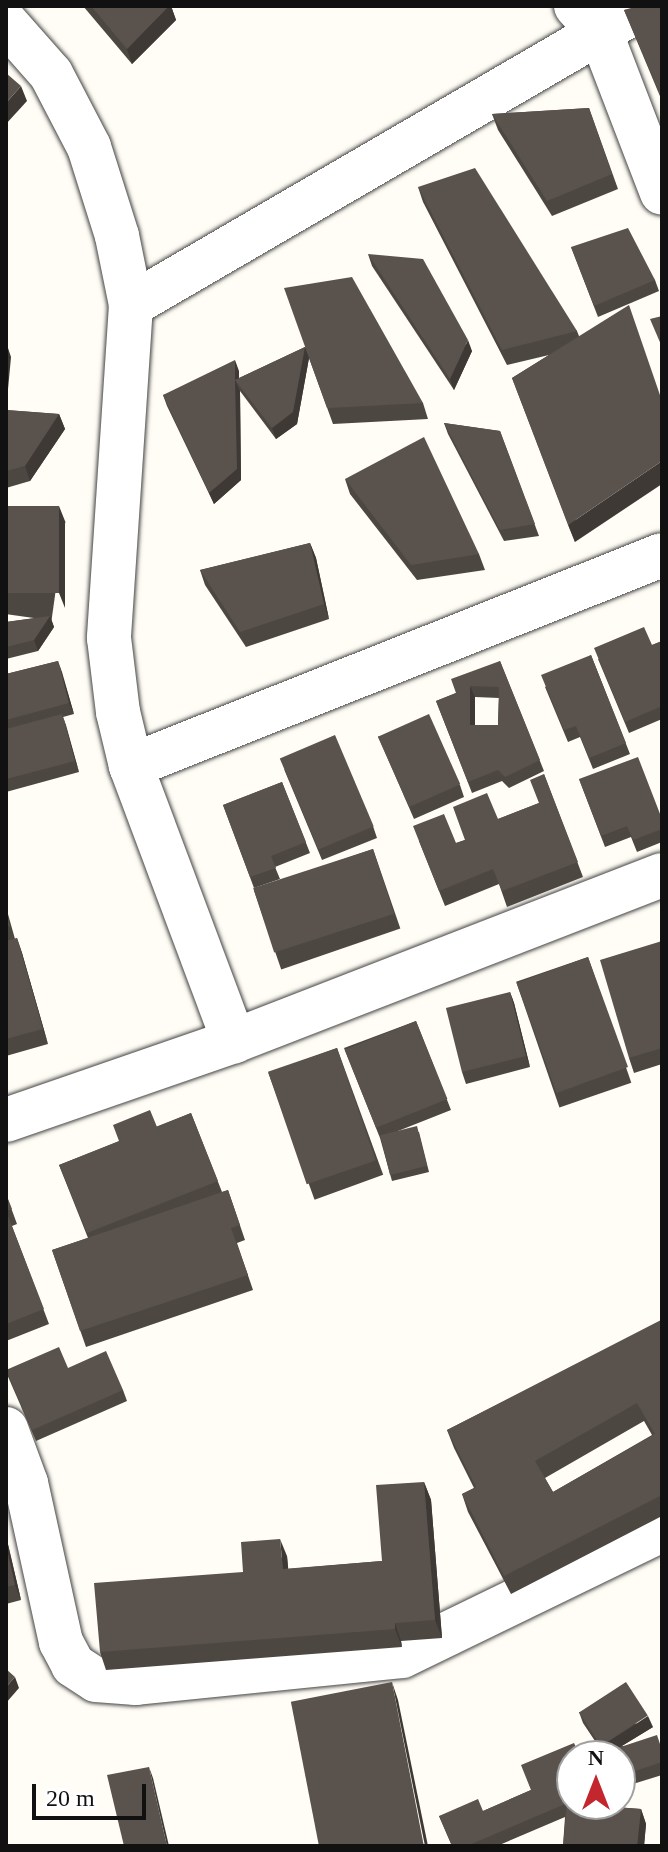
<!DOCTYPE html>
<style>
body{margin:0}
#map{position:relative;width:668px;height:1852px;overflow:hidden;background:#fffdf5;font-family:Georgia,serif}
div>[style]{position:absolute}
.roads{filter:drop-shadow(0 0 2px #444) drop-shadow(0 0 2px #444)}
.minor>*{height:44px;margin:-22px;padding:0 22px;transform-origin:22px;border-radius:22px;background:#fff}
.wall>*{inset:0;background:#4d4742;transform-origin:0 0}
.shaded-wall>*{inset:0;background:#3f3936}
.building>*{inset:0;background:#5a524d;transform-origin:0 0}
span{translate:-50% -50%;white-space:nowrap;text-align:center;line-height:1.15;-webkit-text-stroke:8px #fff;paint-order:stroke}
.frame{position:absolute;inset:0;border:8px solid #111;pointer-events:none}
.north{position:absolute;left:556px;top:1740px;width:80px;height:80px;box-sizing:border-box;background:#fff;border:2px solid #a0a0a0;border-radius:50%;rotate:0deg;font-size:22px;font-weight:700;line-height:32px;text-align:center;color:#111}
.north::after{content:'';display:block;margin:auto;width:28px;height:36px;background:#c4262e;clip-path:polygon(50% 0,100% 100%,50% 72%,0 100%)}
.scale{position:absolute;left:32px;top:1784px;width:114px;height:36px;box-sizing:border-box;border:4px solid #111;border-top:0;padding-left:10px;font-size:24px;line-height:28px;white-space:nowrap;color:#111;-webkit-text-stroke:6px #fff;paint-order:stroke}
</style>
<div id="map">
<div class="roads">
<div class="minor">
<div style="left:576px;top:6px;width:38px;rotate:48deg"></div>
<div style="left:601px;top:34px;width:170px;rotate:69deg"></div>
<div style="left:6px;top:23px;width:68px;rotate:48.6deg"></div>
<div style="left:51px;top:74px;width:82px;rotate:62.5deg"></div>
<div style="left:89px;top:147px;width:93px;rotate:72.5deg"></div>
<div style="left:117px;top:236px;width:70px;rotate:78.5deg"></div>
<div style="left:131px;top:305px;width:334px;rotate:93.8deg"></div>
<div style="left:109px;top:638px;width:75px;rotate:83.1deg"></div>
<div style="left:118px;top:712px;width:56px;rotate:76.5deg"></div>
<div style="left:131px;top:766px;width:294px;rotate:69.5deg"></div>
<div style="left:131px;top:305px;width:595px;rotate:-30.19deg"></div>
<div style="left:131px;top:766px;width:571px;rotate:-21.67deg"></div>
<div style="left:6px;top:1120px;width:241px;rotate:-19.1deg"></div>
<div style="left:234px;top:1041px;width:459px;rotate:-21.2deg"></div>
<div style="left:6px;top:1429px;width:58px;rotate:69.7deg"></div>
<div style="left:26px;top:1483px;width:163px;rotate:77.6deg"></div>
<div style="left:61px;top:1642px;width:26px;rotate:62deg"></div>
<div style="left:73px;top:1665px;width:27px;rotate:33deg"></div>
<div style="left:96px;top:1680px;width:40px;rotate:4.3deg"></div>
<div style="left:136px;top:1683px;width:267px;rotate:-5.8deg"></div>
<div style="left:402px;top:1656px;width:289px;rotate:-25.9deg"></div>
</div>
</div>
<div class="wall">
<div style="clip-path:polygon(83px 6px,171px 6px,176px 20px,132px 64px)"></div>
<div style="clip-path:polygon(662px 6px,662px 101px,624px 10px)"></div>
<div style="clip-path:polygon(589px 108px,618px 189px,552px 216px,498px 130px,492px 114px)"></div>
<div style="clip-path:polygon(418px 187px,577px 331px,579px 336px,575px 542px,512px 378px,549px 355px,507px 365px,423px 202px)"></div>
<div style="clip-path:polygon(571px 247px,655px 280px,659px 291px,598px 317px)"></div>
<div style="clip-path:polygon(368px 254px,472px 351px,454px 390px,372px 266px)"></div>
<div style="clip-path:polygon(305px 347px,423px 403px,428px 419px,333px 424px,309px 358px,297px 424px,276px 439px,240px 391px,241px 480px,214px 504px,167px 406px,163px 395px,239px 371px,239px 378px)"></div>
<div style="clip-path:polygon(6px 410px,59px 414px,65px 429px,30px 481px,6px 488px)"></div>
<div style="clip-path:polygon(444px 423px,500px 431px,539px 536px,504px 541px,448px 434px)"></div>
<div style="clip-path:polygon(345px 479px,479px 554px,485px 570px,417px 580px,350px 494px)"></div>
<div style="left:6px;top:513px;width:60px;height:100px;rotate:8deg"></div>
<div style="clip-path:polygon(310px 543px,316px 558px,329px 619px,246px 647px,205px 585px,200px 570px)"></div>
<div style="clip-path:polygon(50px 616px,54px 627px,38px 651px,6px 659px,6px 622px)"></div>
<div style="clip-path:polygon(662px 641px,662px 719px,629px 733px,598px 659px,652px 645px)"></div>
<div style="clip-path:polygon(591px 655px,630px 754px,593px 769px,580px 737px,568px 742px,545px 687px)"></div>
<div style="clip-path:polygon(58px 661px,74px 714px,63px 717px,79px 772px,6px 792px,6px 674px)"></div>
<div style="clip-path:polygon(evenodd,500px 661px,544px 771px,509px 788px,502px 781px,472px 793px,436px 701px,456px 693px,500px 661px,475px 697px,499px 698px,498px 725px,475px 725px,475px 697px)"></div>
<div style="clip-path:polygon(378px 736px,460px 785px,464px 797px,414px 819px)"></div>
<div style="clip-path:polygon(284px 769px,373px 826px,377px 838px,322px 860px)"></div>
<div style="clip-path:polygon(544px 774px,583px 877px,507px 907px,499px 884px,445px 906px,419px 841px,456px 843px,465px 840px,498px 819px,539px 803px)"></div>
<div style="clip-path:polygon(579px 779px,662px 819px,662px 842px,637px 852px,631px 837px,605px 847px)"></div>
<div style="clip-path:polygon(282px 782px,310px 853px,275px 867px,280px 879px,254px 888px,223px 805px)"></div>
<div style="left:373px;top:849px;width:84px;height:126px;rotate:71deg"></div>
<div style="clip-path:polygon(6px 907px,15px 939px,17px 938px,22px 953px,48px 1044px,6px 1056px)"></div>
<div style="clip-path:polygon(662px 941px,662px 1064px,634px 1073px,629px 1058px)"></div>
<div style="left:588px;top:957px;width:133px;height:76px;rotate:71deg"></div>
<div style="clip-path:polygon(510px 992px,514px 1003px,530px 1067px,466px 1084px,462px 1072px)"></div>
<div style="clip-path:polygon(416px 1021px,451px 1110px,398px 1131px,419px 1132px,429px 1172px,392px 1181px,380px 1138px,344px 1048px)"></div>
<div style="left:337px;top:1048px;width:135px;height:73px;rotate:70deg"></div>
<div style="clip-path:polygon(191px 1113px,222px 1192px,228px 1190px,245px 1240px,237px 1243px,253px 1290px,86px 1347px,52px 1250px,88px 1238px,59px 1165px)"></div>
<div style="clip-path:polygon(6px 1194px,17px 1224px,12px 1226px,49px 1324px,6px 1341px)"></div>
<div style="clip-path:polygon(evenodd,662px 1322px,662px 1516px,511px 1594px,468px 1512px,462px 1494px,474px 1488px,454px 1448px,447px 1430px,662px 1322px,644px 1421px,652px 1435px,553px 1492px,545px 1478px,644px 1421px)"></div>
<div style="clip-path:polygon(68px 1368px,123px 1390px,127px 1401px,36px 1441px,6px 1372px)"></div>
<div style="clip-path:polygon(424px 1482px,431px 1500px,442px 1638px,401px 1641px,402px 1647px,106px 1670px,100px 1652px,243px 1572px,287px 1556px,288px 1569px,382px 1561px)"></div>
<div style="clip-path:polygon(6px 1536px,21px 1600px,6px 1604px)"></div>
<div style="clip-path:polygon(579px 1712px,653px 1727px,622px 1746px,662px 1748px,662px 1775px,620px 1788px,620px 1756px,603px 1753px,583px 1723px)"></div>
<div style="clip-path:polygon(572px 1756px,572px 1785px,568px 1787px,572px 1796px,572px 1804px,641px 1809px,646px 1824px,644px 1846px,563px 1846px,565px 1817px,497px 1846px,452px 1846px,439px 1816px,483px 1811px,531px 1790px)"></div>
</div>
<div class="shaded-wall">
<div style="clip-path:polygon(169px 6px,171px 6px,176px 20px,132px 64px,127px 49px)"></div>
<div style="clip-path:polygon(21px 86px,27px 101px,6px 124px,6px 103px)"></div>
<div style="clip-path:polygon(468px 340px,472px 351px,454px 390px,450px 379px)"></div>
<div style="clip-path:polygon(7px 345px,11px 357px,7px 400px,6px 359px)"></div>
<div style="clip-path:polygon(305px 347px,309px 358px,297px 424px,276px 439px,272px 428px)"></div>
<div style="clip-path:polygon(235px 360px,239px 371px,239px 385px,235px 380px,240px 391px,241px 480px,214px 504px,209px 493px)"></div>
<div style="clip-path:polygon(59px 414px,65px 429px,30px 481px,25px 466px)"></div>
<div style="clip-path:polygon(662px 461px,662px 484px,575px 542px,568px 525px)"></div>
<div style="clip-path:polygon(59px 506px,65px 521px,65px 608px,59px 593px)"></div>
<div style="clip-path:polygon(310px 543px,316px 558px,329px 619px,324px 604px)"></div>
<div style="clip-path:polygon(50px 616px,54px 627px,38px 651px,34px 640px)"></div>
<div style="clip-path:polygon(58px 661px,62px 672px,74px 714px,69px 703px)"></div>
<div style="clip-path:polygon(470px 686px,475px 697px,475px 736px,470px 725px)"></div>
<div style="clip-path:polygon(62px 714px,66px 725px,79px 772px,75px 761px)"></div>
<div style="clip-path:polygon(17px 938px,22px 953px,48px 1044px,43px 1029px)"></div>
<div style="clip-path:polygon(510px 992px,514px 1003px,530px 1067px,526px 1056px)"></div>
<div style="clip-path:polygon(424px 1482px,431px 1500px,442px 1638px,435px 1620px)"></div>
<div style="clip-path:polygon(6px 1536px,21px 1600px,15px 1585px,6px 1545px)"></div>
<div style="clip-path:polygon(280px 1539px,287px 1556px,290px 1587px,283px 1569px)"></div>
<div style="clip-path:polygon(395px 1623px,401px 1641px,402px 1647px,395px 1629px)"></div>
<div style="clip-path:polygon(15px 1677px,19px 1688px,6px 1703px,6px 1687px)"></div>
<div style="clip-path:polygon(392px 1682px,398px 1700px,428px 1846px,425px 1846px)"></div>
<div style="clip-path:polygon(648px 1716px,653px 1727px,605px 1756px,602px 1746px)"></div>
<div style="clip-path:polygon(149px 1767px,153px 1778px,169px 1846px,167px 1846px)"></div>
<div style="clip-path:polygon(641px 1809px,646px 1824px,644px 1846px,637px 1846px)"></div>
</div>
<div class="building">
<div style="clip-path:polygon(91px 6px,169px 6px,127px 49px)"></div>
<div style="clip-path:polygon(638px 6px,662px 6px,662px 99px,624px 10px)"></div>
<div style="clip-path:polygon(6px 73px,21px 86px,6px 103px)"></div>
<div style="clip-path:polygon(589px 108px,612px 174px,547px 201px,492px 114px)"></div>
<div style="clip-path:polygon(475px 168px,577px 331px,502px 350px,418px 187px)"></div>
<div style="clip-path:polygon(628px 228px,655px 280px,594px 306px,571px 247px)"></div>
<div style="clip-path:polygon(368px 254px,423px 259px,468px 340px,450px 379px)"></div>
<div style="clip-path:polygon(352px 277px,423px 403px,327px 408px,284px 288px)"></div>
<div style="clip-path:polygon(629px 305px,662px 401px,662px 461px,568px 525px,512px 378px)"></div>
<div style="clip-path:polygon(662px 316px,662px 347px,650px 319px)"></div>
<div style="clip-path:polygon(305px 347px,293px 412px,272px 428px,235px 380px,237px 469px,209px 493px,163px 395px,235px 360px,235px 380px)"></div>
<div style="clip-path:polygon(6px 410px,59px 414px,25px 466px,6px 471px)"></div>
<div style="clip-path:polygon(444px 423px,500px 431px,535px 524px,500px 530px)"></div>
<div style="clip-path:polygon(424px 437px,479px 554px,411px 565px,345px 479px)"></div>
<div style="left:59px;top:506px;width:87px;height:53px;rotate:90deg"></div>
<div style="clip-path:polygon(310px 543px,324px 604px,240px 632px,200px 570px)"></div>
<div style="clip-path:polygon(50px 616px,34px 640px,6px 647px,6px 622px)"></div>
<div style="clip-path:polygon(644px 627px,652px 645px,662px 641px,662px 706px,625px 722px,594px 648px)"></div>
<div style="clip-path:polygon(591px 655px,626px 743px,589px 758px,576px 726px,564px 730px,541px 675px)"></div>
<div style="clip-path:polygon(58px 661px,69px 703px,6px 720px,6px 674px)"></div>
<div style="clip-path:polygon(evenodd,500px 661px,540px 760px,505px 777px,498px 770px,468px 782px,436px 701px,456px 693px,451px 679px,500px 661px,470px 686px,499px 687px,498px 725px,470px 725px,470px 686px)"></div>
<div style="clip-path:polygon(62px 714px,75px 761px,6px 779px,6px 729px)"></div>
<div style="left:429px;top:714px;width:77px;height:56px;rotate:66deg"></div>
<div style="left:335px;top:735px;width:99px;height:60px;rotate:67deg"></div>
<div style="clip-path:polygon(638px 757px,662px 819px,662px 829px,633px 840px,627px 826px,601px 836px,579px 779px)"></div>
<div style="clip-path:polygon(544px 774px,578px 862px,502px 891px,493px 869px,439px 891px,413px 826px,444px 814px,456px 843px,465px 840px,453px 807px,487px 793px,498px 819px,539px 803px,530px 780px)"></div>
<div style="clip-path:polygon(282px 782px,306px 842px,271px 856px,276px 868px,250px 877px,223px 805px)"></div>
<div style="left:373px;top:849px;width:68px;height:126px;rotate:72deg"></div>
<div style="clip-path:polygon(6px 910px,10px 926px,6px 927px)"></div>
<div style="clip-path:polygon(17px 938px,43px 1029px,6px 1039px,6px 941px)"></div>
<div style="clip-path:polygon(662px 941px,662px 1048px,629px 1058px,600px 960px)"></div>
<div style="left:588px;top:957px;width:117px;height:76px;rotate:70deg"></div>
<div style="left:510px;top:992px;width:66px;height:66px;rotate:76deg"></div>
<div style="left:416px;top:1021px;width:84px;height:77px;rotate:68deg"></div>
<div style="left:337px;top:1048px;width:119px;height:73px;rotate:71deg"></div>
<div style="clip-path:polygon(150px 1110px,157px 1127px,191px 1113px,218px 1181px,87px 1233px,59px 1165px,119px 1141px,113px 1125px)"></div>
<div style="left:417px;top:1126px;width:41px;height:38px;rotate:76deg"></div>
<div style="clip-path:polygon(228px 1190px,240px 1225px,231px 1228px,248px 1275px,80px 1331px,52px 1250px)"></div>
<div style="clip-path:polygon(6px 1194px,12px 1209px,6px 1211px)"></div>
<div style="clip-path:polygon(6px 1211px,44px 1309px,6px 1324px)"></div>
<div style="clip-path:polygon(evenodd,661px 1320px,662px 1495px,504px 1576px,462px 1494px,476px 1487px,447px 1430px,661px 1320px,637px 1403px,655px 1434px,553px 1492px,535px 1461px,637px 1403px)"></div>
<div style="clip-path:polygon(59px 1347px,68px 1368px,106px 1351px,123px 1390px,32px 1430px,6px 1370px)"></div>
<div style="clip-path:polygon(424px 1482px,435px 1620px,395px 1623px,395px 1629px,100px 1652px,94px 1583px,243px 1572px,241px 1542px,280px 1539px,283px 1569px,382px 1561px,376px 1485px)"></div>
<div style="clip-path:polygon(6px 1545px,15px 1585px,6px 1587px)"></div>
<div style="clip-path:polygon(6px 1669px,15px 1677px,6px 1687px)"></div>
<div style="left:392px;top:1682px;width:167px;height:103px;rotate:79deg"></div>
<div style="left:626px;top:1682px;width:40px;height:56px;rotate:57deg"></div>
<div style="clip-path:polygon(657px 1735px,662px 1750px,662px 1762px,620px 1776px,620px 1756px,593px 1756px)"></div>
<div style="clip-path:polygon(574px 1743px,580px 1756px,572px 1756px,572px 1772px,564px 1776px,572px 1796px,572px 1801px,467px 1846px,452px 1846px,439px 1816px,478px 1799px,483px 1811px,531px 1790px,521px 1765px)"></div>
<div style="clip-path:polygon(149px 1767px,167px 1846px,124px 1846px,107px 1775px)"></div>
<div style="clip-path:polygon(567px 1803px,641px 1809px,637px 1846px,563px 1846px)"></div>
</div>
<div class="frame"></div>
<div class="north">N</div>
<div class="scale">20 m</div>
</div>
